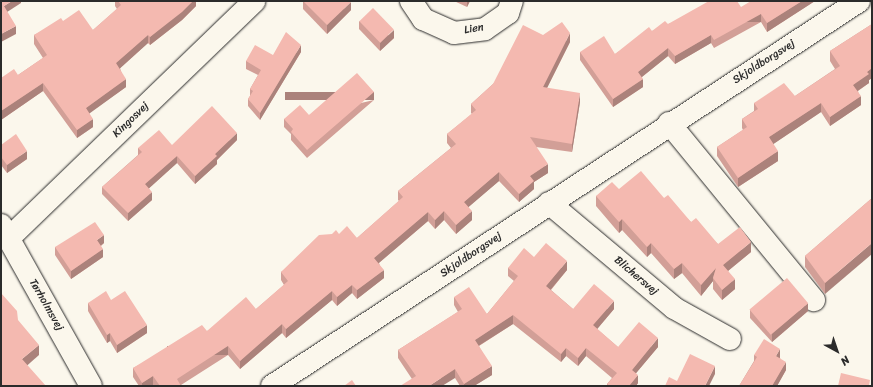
<!DOCTYPE html>
<meta charset="utf-8">
<style>
body{margin:0}
#map{position:relative;width:873px;height:387px;overflow:hidden;background:#fbf7ec;font-family:Sriracha,sans-serif}
div>[style]{position:absolute}
.roads{filter:drop-shadow(0 0 1px #2b2b2b) drop-shadow(0 0 1px #2b2b2b)}
.street>*{height:22px;margin:-11px;padding:0 11px;transform-origin:11px;border-radius:11px;background:#fbf7ec}
.secondary>*{height:22px;margin:-11px;padding:0 11px;transform-origin:11px;border-radius:11px;background:#fbf7ec}
.wall>*{inset:0;background:#d29f97}
.shaded-wall>*{inset:0;background:#ab827b;transform-origin:0 0}
.building>*{inset:0;background:#f4b9b0;transform-origin:0 0}
span{translate:-50% -50%;white-space:nowrap;text-align:center;line-height:1.15;-webkit-text-stroke:3px #fbf7ec;paint-order:stroke}
.street-label{font-size:11px;color:#2b2b2b}
.frame{position:absolute;inset:0;border:2px solid #2b2b2b;pointer-events:none}
.north{position:absolute;left:817px;top:331px;width:40px;height:40px;-webkit-text-stroke:3px #fbf7ec;paint-order:stroke;rotate:140deg;font-size:11px;font-weight:700;line-height:16px;text-align:center;color:#2b2b2b}
.north::after{content:'';display:block;margin:auto;width:14px;height:18px;background:#2b2b2b;clip-path:polygon(50% 0,100% 100%,50% 72%,0 100%)}
</style>
<div id="map">
<div class="roads">
<div class="street">
<div style="left:411px;top:1px;width:22px;rotate:56deg"></div>
<div style="left:423px;top:19px;width:34px;rotate:24deg"></div>
<div style="left:454px;top:33px;width:31px;rotate:-7deg"></div>
<div style="left:485px;top:29px;width:28px;rotate:-35deg"></div>
<div style="left:508px;top:13px;width:13px;rotate:-72deg"></div>
<div style="left:669px;top:123px;width:229px;rotate:50.7deg"></div>
<div style="left:549px;top:203px;width:163px;rotate:40deg"></div>
<div style="left:674px;top:308px;width:64px;rotate:29deg"></div>
<div style="left:9px;top:238px;width:341px;rotate:-44deg"></div>
<div style="left:272px;top:386px;width:702px;rotate:-33.26deg"></div>
</div>
<div class="secondary">
<div style="left:1px;top:225px;width:184px;rotate:60.8deg"></div>
</div>
</div>
<div class="wall">
<div style="clip-path:polygon(115px 1px,196px 1px,196px 6px,182px 20px,150px 45px,148px 43px,120px 68px,126px 87px,89px 113px,93px 127px,77px 138px,43px 91px,1px 120px,1px 78px,18px 75px,43px 58px,34px 44px,34px 35px,63px 21px,93px 30px,117px 9px,115px 6px)"></div>
<div style="clip-path:polygon(303px 1px,351px 10px,327px 34px,303px 9px)"></div>
<div style="clip-path:polygon(454px 1px,470px 1px,467px 7px)"></div>
<div style="clip-path:polygon(815px 1px,767px 32px,761px 22px,714px 48px,711px 43px,675px 64px,668px 56px,642px 77px,643px 87px,613px 107px,580px 60px,580px 52px,615px 54px,652px 31px,668px 24px,741px 7px)"></div>
<div style="clip-path:polygon(359px 21px,394px 38px,380px 51px,359px 29px)"></div>
<div style="clip-path:polygon(872px 24px,872px 78px,869px 80px,869px 83px,858px 91px,861px 105px,830px 126px,821px 112px,773px 144px,778px 161px,738px 187px,717px 156px,717px 147px,743px 130px,742px 128px,742px 119px,754px 111px,754px 103px,795px 96px,835px 69px,830px 61px,830px 51px)"></div>
<div style="clip-path:polygon(543px 35px,570px 42px,547px 88px,580px 102px,572px 152px,536px 147px,548px 173px,534px 182px,534px 189px,519px 202px,499px 181px,468px 207px,472px 220px,456px 234px,444px 220px,435px 229px,428px 221px,379px 263px,384px 278px,357px 299px,352px 293px,337px 306px,332px 300px,286px 338px,282px 333px,240px 369px,228px 355px,181px 385px,181px 386px,154px 386px,153px 385px,151px 386px,139px 386px,133px 377px,133px 368px,207px 331px,256px 309px,284px 285px,281px 280px,281px 272px,339px 234px,357px 238px,399px 201px,398px 200px,398px 191px,451px 148px,447px 143px,447px 134px,472px 114px,471px 113px,471px 104px,493px 84px)"></div>
<div style="clip-path:polygon(301px 52px,260px 120px,248px 106px,248px 99px,250px 96px,250px 89px,258px 75px,246px 69px,246px 61px,273px 55px)"></div>
<div style="clip-path:polygon(374px 100px,307px 158px,291px 140px,291px 134px,284px 127px,284px 119px,309px 115px)"></div>
<div style="clip-path:polygon(237px 140px,217px 160px,217px 164px,195px 184px,177px 163px,149px 188px,152px 200px,128px 221px,102px 194px,102px 187px,138px 155px,138px 148px,172px 145px)"></div>
<div style="clip-path:polygon(1px 145px,27px 159px,7px 173px,1px 165px)"></div>
<div style="clip-path:polygon(619px 189px,664px 198px,691px 222px,718px 244px,751px 252px,728px 271px,735px 289px,722px 300px,713px 289px,713px 281px,701px 296px,682px 273px,674px 279px,651px 253px,647px 257px,622px 230px,619px 233px,596px 206px,596px 196px)"></div>
<div style="clip-path:polygon(872px 198px,825px 294px,805px 267px,805px 256px)"></div>
<div style="clip-path:polygon(104px 243px,101px 246px,103px 257px,71px 279px,55px 255px,55px 247px)"></div>
<div style="clip-path:polygon(534px 257px,567px 270px,551px 290px,573px 309px,614px 309px,597px 329px,618px 347px,658px 347px,636px 373px,638px 383px,636px 386px,607px 386px,607px 384px,612px 378px,586px 356px,578px 366px,566px 356px,561px 362px,513px 324px,479px 346px,492px 375px,474px 386px,460px 386px,455px 378px,412px 379px,398px 358px,398px 350px,458px 312px,454px 305px,454px 297px,487px 314px,514px 281px,508px 276px,508px 268px)"></div>
<div style="clip-path:polygon(111px 300px,147px 333px,117px 353px,110px 341px,107px 343px,88px 311px,88px 303px)"></div>
<div style="clip-path:polygon(750px 310px,808px 311px,772px 342px,750px 318px)"></div>
<div style="clip-path:polygon(754px 355px,780px 357px,780px 358px,786px 370px,777px 386px,739px 386px,754px 361px)"></div>
</div>
<div class="shaded-wall">
<div style="clip-path:polygon(12px 1px,21px 1px,21px 3px,4px 14px,4px 6px)"></div>
<div style="clip-path:polygon(193px 1px,196px 1px,196px 6px,182px 20px,150px 45px,150px 37px)"></div>
<div style="clip-path:polygon(467px 1px,470px 1px,467px 7px)"></div>
<div style="clip-path:polygon(802px 1px,815px 1px,767px 32px,767px 23px)"></div>
<div style="clip-path:polygon(351px 2px,351px 10px,327px 34px,327px 25px)"></div>
<div style="left:761px;top:14px;width:8px;height:54px;rotate:90deg"></div>
<div style="clip-path:polygon(16px 26px,16px 34px,1px 42px,1px 34px)"></div>
<div style="clip-path:polygon(394px 30px,394px 38px,380px 51px,380px 43px)"></div>
<div style="clip-path:polygon(570px 33px,570px 42px,543px 96px,543px 87px)"></div>
<div style="clip-path:polygon(148px 35px,148px 43px,116px 72px,116px 63px)"></div>
<div style="clip-path:polygon(711px 35px,711px 43px,675px 64px,675px 56px)"></div>
<div style="clip-path:polygon(301px 45px,301px 52px,260px 120px,260px 113px)"></div>
<div style="clip-path:polygon(668px 48px,668px 56px,638px 80px,638px 72px)"></div>
<div style="clip-path:polygon(872px 68px,872px 78px,869px 80px,869px 83px,853px 94px,853px 85px,867px 72px)"></div>
<div style="clip-path:polygon(126px 79px,126px 87px,86px 116px,86px 108px)"></div>
<div style="clip-path:polygon(643px 79px,643px 87px,613px 107px,613px 99px)"></div>
<div style="clip-path:polygon(43px 83px,43px 91px,1px 120px,1px 111px)"></div>
<div style="left:374px;top:92px;width:8px;height:89px;rotate:90deg"></div>
<div style="clip-path:polygon(580px 93px,580px 102px,572px 152px,572px 144px)"></div>
<div style="clip-path:polygon(861px 96px,861px 105px,830px 126px,830px 117px)"></div>
<div style="clip-path:polygon(821px 103px,821px 112px,769px 147px,769px 137px)"></div>
<div style="clip-path:polygon(93px 119px,93px 127px,77px 138px,77px 130px)"></div>
<div style="clip-path:polygon(237px 133px,237px 140px,217px 160px,217px 164px,195px 184px,195px 176px,215px 154px)"></div>
<div style="clip-path:polygon(27px 151px,27px 159px,7px 173px,7px 165px)"></div>
<div style="clip-path:polygon(778px 151px,778px 161px,738px 187px,738px 178px)"></div>
<div style="clip-path:polygon(177px 156px,177px 163px,145px 192px,145px 184px)"></div>
<div style="clip-path:polygon(548px 164px,548px 173px,534px 182px,534px 189px,519px 202px,519px 194px,530px 176px)"></div>
<div style="clip-path:polygon(499px 172px,499px 181px,464px 211px,464px 202px)"></div>
<div style="clip-path:polygon(152px 192px,152px 200px,128px 221px,128px 213px)"></div>
<div style="clip-path:polygon(444px 211px,444px 220px,435px 229px,435px 220px)"></div>
<div style="clip-path:polygon(472px 211px,472px 220px,456px 234px,456px 225px)"></div>
<div style="clip-path:polygon(428px 212px,428px 221px,374px 267px,374px 258px)"></div>
<div style="clip-path:polygon(622px 219px,622px 230px,619px 233px,619px 222px)"></div>
<div style="clip-path:polygon(104px 235px,104px 243px,97px 248px,97px 240px)"></div>
<div style="clip-path:polygon(751px 242px,751px 252px,723px 275px,723px 265px)"></div>
<div style="clip-path:polygon(651px 243px,651px 253px,647px 257px,647px 247px)"></div>
<div style="clip-path:polygon(872px 243px,872px 254px,825px 294px,825px 283px)"></div>
<div style="clip-path:polygon(103px 249px,103px 257px,71px 279px,71px 271px)"></div>
<div style="clip-path:polygon(567px 261px,567px 270px,546px 295px,546px 286px)"></div>
<div style="clip-path:polygon(682px 263px,682px 273px,674px 279px,674px 269px)"></div>
<div style="clip-path:polygon(716px 268px,713px 278px,713px 281px,701px 296px,701px 285px)"></div>
<div style="clip-path:polygon(384px 270px,384px 278px,357px 299px,357px 290px)"></div>
<div style="clip-path:polygon(735px 279px,735px 289px,722px 300px,722px 290px)"></div>
<div style="clip-path:polygon(352px 285px,352px 293px,337px 306px,337px 297px)"></div>
<div style="clip-path:polygon(332px 291px,332px 300px,286px 338px,286px 329px)"></div>
<div style="clip-path:polygon(614px 301px,614px 309px,593px 334px,593px 325px)"></div>
<div style="clip-path:polygon(808px 303px,808px 311px,772px 342px,772px 334px)"></div>
<div style="clip-path:polygon(513px 315px,513px 324px,475px 348px,475px 340px)"></div>
<div style="clip-path:polygon(282px 324px,282px 333px,240px 369px,240px 361px)"></div>
<div style="clip-path:polygon(147px 325px,147px 333px,117px 353px,117px 345px)"></div>
<div style="clip-path:polygon(110px 333px,110px 341px,107px 343px,107px 335px)"></div>
<div style="clip-path:polygon(658px 338px,658px 347px,632px 378px,632px 370px)"></div>
<div style="clip-path:polygon(39px 345px,39px 355px,22px 370px,22px 359px)"></div>
<div style="left:228px;top:346px;width:9px;height:61px;rotate:90deg"></div>
<div style="clip-path:polygon(566px 348px,566px 356px,561px 362px,561px 354px)"></div>
<div style="clip-path:polygon(586px 348px,586px 356px,578px 366px,578px 358px)"></div>
<div style="clip-path:polygon(780px 349px,780px 357px,776px 364px,776px 356px)"></div>
<div style="clip-path:polygon(786px 362px,786px 370px,777px 386px,772px 386px)"></div>
<div style="clip-path:polygon(492px 366px,492px 375px,474px 386px,464px 386px,464px 384px)"></div>
<div style="clip-path:polygon(715px 366px,715px 374px,709px 386px,705px 386px)"></div>
<div style="clip-path:polygon(455px 369px,455px 378px,442px 386px,429px 386px)"></div>
<div style="clip-path:polygon(638px 375px,638px 383px,636px 386px,629px 386px)"></div>
<div style="clip-path:polygon(153px 376px,153px 385px,151px 386px,142px 386px,142px 383px)"></div>
</div>
<div class="building">
<div style="clip-path:polygon(1px 1px,12px 1px,4px 6px,16px 26px,1px 34px)"></div>
<div style="clip-path:polygon(118px 1px,193px 1px,182px 12px,150px 37px,148px 35px,116px 63px,126px 79px,86px 108px,93px 119px,77px 130px,43px 83px,1px 111px,1px 78px,14px 69px,18px 75px,47px 55px,34px 35px,61px 18px,63px 21px,79px 10px,93px 30px,121px 5px)"></div>
<div style="clip-path:polygon(303px 1px,350px 1px,351px 2px,327px 25px)"></div>
<div style="clip-path:polygon(709px 1px,737px 1px,741px 7px,751px 1px,802px 1px,767px 23px,761px 14px,714px 40px,711px 35px,675px 56px,668px 48px,638px 72px,643px 79px,613px 99px,580px 52px,604px 36px,615px 54px,649px 27px,652px 31px,665px 21px,668px 24px)"></div>
<div style="left:373px;top:8px;width:30px;height:19px;rotate:46deg"></div>
<div style="clip-path:polygon(562px 22px,570px 33px,543px 87px,580px 93px,572px 144px,530px 137px,548px 164px,530px 176px,534px 181px,519px 194px,499px 172px,464px 202px,472px 211px,456px 225px,444px 211px,435px 220px,428px 212px,374px 258px,384px 270px,357px 290px,352px 285px,337px 297px,332px 291px,286px 329px,282px 324px,240px 361px,228px 346px,177px 379px,181px 386px,160px 386px,153px 376px,142px 383px,133px 368px,202px 325px,207px 331px,246px 297px,256px 309px,288px 281px,281px 272px,319px 235px,332px 234px,336px 230px,339px 234px,347px 226px,357px 238px,403px 197px,398px 191px,456px 144px,447px 134px,476px 110px,471px 104px,493px 84px,523px 25px,543px 35px)"></div>
<div style="clip-path:polygon(872px 24px,872px 68px,867px 72px,869px 74px,853px 85px,861px 96px,830px 117px,821px 103px,769px 137px,778px 151px,738px 178px,717px 147px,747px 127px,742px 119px,758px 109px,754px 103px,784px 83px,795px 96px,840px 66px,830px 51px)"></div>
<div style="clip-path:polygon(286px 32px,301px 45px,260px 113px,248px 99px,253px 91px,250px 89px,261px 70px,246px 61px,255px 45px,273px 55px)"></div>
<div style="clip-path:polygon(357px 73px,374px 92px,307px 150px,291px 132px,293px 129px,284px 119px,300px 105px,309px 115px)"></div>
<div style="clip-path:polygon(212px 106px,237px 133px,215px 154px,217px 156px,195px 176px,177px 156px,145px 184px,152px 192px,128px 213px,102px 187px,142px 152px,138px 148px,159px 130px,172px 145px)"></div>
<div style="clip-path:polygon(16px 134px,27px 151px,7px 165px,1px 157px,1px 145px)"></div>
<div style="clip-path:polygon(641px 171px,664px 198px,668px 195px,691px 222px,696px 218px,718px 244px,740px 227px,751px 242px,723px 265px,735px 279px,722px 290px,713px 278px,716px 268px,701px 285px,682px 263px,674px 269px,651px 243px,647px 247px,622px 219px,619px 222px,596px 196px,612px 182px,619px 189px)"></div>
<div style="clip-path:polygon(872px 198px,872px 243px,825px 283px,805px 256px)"></div>
<div style="clip-path:polygon(95px 222px,104px 235px,97px 240px,103px 249px,71px 271px,55px 247px)"></div>
<div style="clip-path:polygon(546px 243px,567px 261px,546px 286px,573px 309px,594px 284px,614px 301px,593px 325px,618px 347px,639px 322px,658px 338px,632px 370px,638px 375px,629px 386px,610px 386px,607px 384px,617px 373px,586px 348px,578px 358px,566px 348px,561px 354px,513px 315px,475px 340px,492px 366px,464px 384px,455px 369px,429px 386px,400px 386px,416px 376px,398px 350px,462px 309px,454px 297px,469px 287px,487px 314px,518px 276px,508px 268px,524px 248px,534px 257px)"></div>
<div style="left:787px;top:278px;width:33px;height:49px;rotate:50deg"></div>
<div style="clip-path:polygon(106px 291px,111px 300px,125px 291px,147px 325px,117px 345px,110px 333px,107px 335px,88px 303px)"></div>
<div style="clip-path:polygon(1px 293px,17px 311px,18px 320px,39px 345px,22px 359px,46px 386px,1px 386px)"></div>
<div style="clip-path:polygon(764px 339px,780px 349px,776px 356px,786px 362px,772px 386px,739px 386px,757px 357px,754px 355px)"></div>
<div style="clip-path:polygon(690px 354px,715px 366px,705px 386px,665px 386px,669px 377px,677px 381px)"></div>
<div style="clip-path:polygon(841px 373px,870px 380px,869px 386px,838px 386px)"></div>
<div style="clip-path:polygon(352px 380px,356px 386px,344px 386px)"></div>
</div>
<div class="street-label">
<span style="left:474px;top:29px;rotate:-11deg">Lien</span>
<span style="left:764px;top:62px;rotate:-33deg">Skjoldborgsvej</span>
<span style="left:131px;top:120px;rotate:-44deg">Kingosvej</span>
<span style="left:471px;top:255px;rotate:-34deg">Skjoldborgsvej</span>
<span style="left:636px;top:276px;rotate:40deg">Blichersvej</span>
<span style="left:46px;top:305px;rotate:60deg">Tørholmsvej</span>
</div>
<div class="frame"></div>
<div class="north">N</div>
</div>
